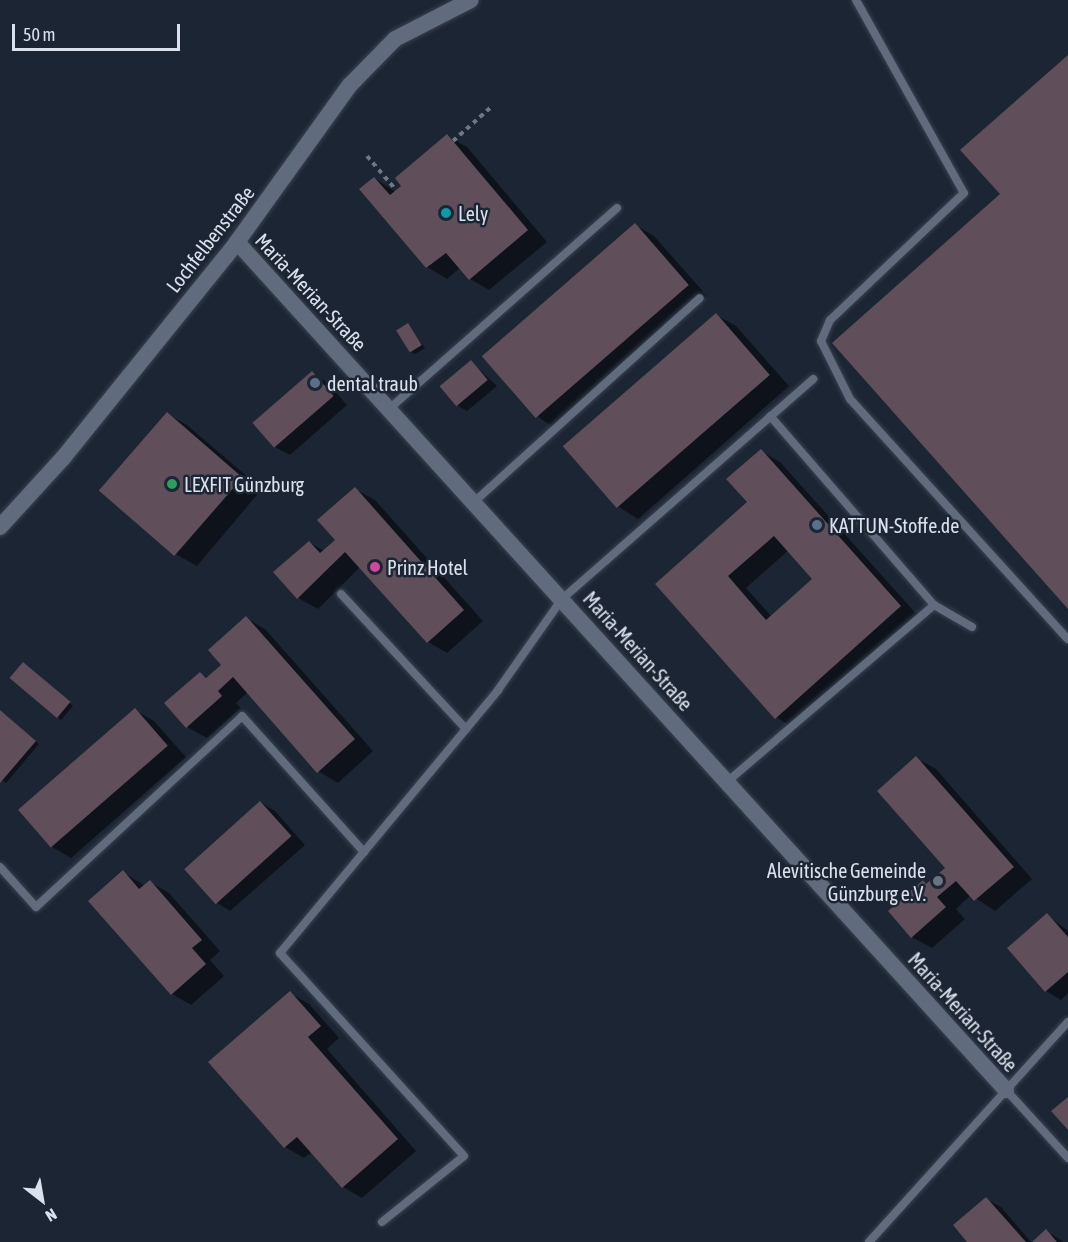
<!DOCTYPE html>
<meta charset="utf-8">
<style>
body{margin:0}
#map{position:relative;width:1068px;height:1242px;overflow:hidden;background:#1c2534;font-family:"Asap Condensed",sans-serif}
div>[style]{position:absolute}
.shadow>*{inset:0;background:#0007}
.building>*{inset:0;background:#604e5a;transform-origin:0 0}
.path>*{height:4px;margin-top:-2px;transform-origin:0;background:repeating-linear-gradient(90deg,#6f7784 0 4.5px,transparent 0 9px)}
.roads{filter:drop-shadow(0 0 2px #39414d) drop-shadow(0 0 2px #39414d)}
.lane>*{height:8px;margin:-4px;padding:0 4px;transform-origin:4px;border-radius:4px;background:#606b7d}
.street>*{height:16px;margin:-8px;padding:0 8px;transform-origin:8px;border-radius:8px;background:#606b7d}
.dots>*{width:16px;height:16px;translate:-50% -50%;box-sizing:border-box;border:3px solid #1c2534;border-radius:50%}
span{translate:-50% -50%;white-space:nowrap;text-align:center;line-height:1.15;-webkit-text-stroke:5px #1c2534;paint-order:stroke}
.poi-label{font-size:20px;color:#dbe1ec}
.left{translate:0 -50%;text-align:left}
.right{translate:-100% -50%;text-align:right}
.street-label{font-size:20px;color:#dbe1ec}
.north{position:absolute;left:12px;top:1170px;width:60px;height:60px;-webkit-text-stroke:4px #1c2534;paint-order:stroke;rotate:149deg;font-size:16px;font-weight:700;line-height:24px;text-align:center;color:#dbe1ec}
.north::after{content:'';display:block;margin:auto;width:21px;height:27px;background:#dbe1ec;clip-path:polygon(50% 0,100% 100%,50% 72%,0 100%)}
.scale{position:absolute;left:12px;top:24px;width:168px;height:27px;box-sizing:border-box;border:3px solid #dbe1ec;border-top:0;padding-left:8px;font-size:18px;line-height:21px;white-space:nowrap;color:#dbe1ec;-webkit-text-stroke:4px #1c2534;paint-order:stroke}
</style>
<div id="map">
<div class="shadow">
<div style="clip-path:polygon(447px 136px,467px 147px,547px 242px,489px 290px,470px 279px,460px 268px,447px 279px,427px 267px,361px 189px,374px 178px,396px 192px)"></div>
<div style="clip-path:polygon(635px 225px,654px 236px,707px 296px,557px 429px,538px 417px)"></div>
<div style="clip-path:polygon(716px 315px,736px 326px,789px 386px,638px 519px,619px 507px)"></div>
<div style="clip-path:polygon(408px 325px,425px 348px,415px 354px,410px 352px)"></div>
<div style="clip-path:polygon(471px 362px,497px 386px,467px 411px,458px 406px)"></div>
<div style="clip-path:polygon(312px 373px,327px 382px,347px 405px,290px 455px,275px 447px,255px 423px)"></div>
<div style="clip-path:polygon(168px 414px,187px 425px,262px 489px,197px 566px,177px 555px,102px 491px)"></div>
<div style="clip-path:polygon(evenodd,761px 451px,780px 462px,920px 618px,795px 729px,776px 717px,657px 584px,749px 502px,761px 451px,789px 550px,815px 579px,772px 617px,746px 588px,789px 550px)"></div>
<div style="clip-path:polygon(355px 489px,375px 500px,483px 621px,447px 653px,428px 642px,361px 566px,318px 609px,298px 598px,309px 542px,324px 551px,337px 540px)"></div>
<div style="clip-path:polygon(246px 618px,265px 629px,373px 751px,338px 783px,318px 771px,248px 692px,236px 703px,241px 708px,207px 738px,187px 727px,201px 674px,208px 678px,224px 665px)"></div>
<div style="clip-path:polygon(28px 666px,73px 706px,61px 720px,11px 678px)"></div>
<div style="clip-path:polygon(0 710px,39px 744px,6px 783px,0 779px)"></div>
<div style="clip-path:polygon(135px 710px,154px 721px,186px 757px,71px 858px,52px 847px)"></div>
<div style="clip-path:polygon(916px 758px,936px 769px,1032px 879px,995px 911px,971px 895px,956px 909px,965px 919px,932px 948px,912px 937px,927px 885px,947px 868px)"></div>
<div style="clip-path:polygon(260px 802px,275px 811px,305px 845px,230px 911px,216px 902px)"></div>
<div style="clip-path:polygon(123px 872px,145px 886px,150px 882px,169px 893px,220px 951px,210px 960px,224px 976px,191px 1005px,172px 994px)"></div>
<div style="clip-path:polygon(1047px 915px,1068px 931px,1068px 993px,1061px 1000px,1046px 991px)"></div>
<div style="clip-path:polygon(290px 993px,309px 1004px,339px 1038px,327px 1049px,416px 1151px,362px 1198px,343px 1187px,312px 1152px,304px 1158px,285px 1147px)"></div>
<div style="clip-path:polygon(986px 1199px,1001px 1207px,1031px 1242px,969px 1242px)"></div>
<div style="clip-path:polygon(1046px 1231px,1061px 1240px,1063px 1242px,1034px 1242px)"></div>
</div>
<div class="building">
<div style="clip-path:polygon(1068px 55px,1068px 609px,832px 343px,1000px 194px,960px 150px)"></div>
<div style="clip-path:polygon(447px 134px,528px 230px,469px 280px,446px 253px,426px 268px,359px 189px,374px 177px,390px 195px,401px 186px,395px 178px)"></div>
<div style="left:635px;top:223px;width:82px;height:203px;rotate:49deg"></div>
<div style="left:716px;top:313px;width:82px;height:203px;rotate:49deg"></div>
<div style="left:408px;top:323px;width:26px;height:14px;rotate:58deg"></div>
<div style="left:471px;top:360px;width:26px;height:41px;rotate:50deg"></div>
<div style="left:312px;top:371px;width:33px;height:79px;rotate:49deg"></div>
<div style="left:167px;top:412px;width:100px;height:104px;rotate:41deg"></div>
<div style="clip-path:polygon(evenodd,761px 449px,901px 606px,775px 719px,655px 584px,747px 502px,726px 479px,761px 449px,774px 536px,812px 579px,766px 620px,728px 576px,774px 536px)"></div>
<div style="clip-path:polygon(355px 487px,464px 610px,427px 643px,345px 552px,297px 599px,273px 572px,309px 541px,320px 553px,335px 540px,317px 520px)"></div>
<div style="clip-path:polygon(246px 616px,355px 739px,317px 773px,233px 677px,218px 691px,222px 696px,186px 728px,164px 703px,200px 672px,206px 678px,221px 665px,208px 650px)"></div>
<div style="left:23px;top:662px;width:62px;height:21px;rotate:40deg"></div>
<div style="left:135px;top:708px;width:50px;height:155px;rotate:49deg"></div>
<div style="clip-path:polygon(0 710px,36px 741px,0 783px)"></div>
<div style="clip-path:polygon(916px 756px,1014px 867px,974px 901px,956px 881px,937px 897px,946px 907px,911px 938px,888px 911px,923px 880px,926px 884px,945px 868px,877px 791px)"></div>
<div style="left:260px;top:801px;width:47px;height:102px;rotate:48deg"></div>
<div style="clip-path:polygon(123px 870px,139px 889px,150px 880px,202px 940px,192px 948px,206px 964px,171px 995px,88px 901px)"></div>
<div style="clip-path:polygon(1047px 913px,1068px 937px,1068px 972px,1045px 992px,1007px 948px)"></div>
<div style="clip-path:polygon(290px 991px,321px 1026px,308px 1037px,398px 1139px,342px 1188px,297px 1137px,284px 1148px,208px 1062px)"></div>
<div style="clip-path:polygon(1068px 1097px,1068px 1130px,1051px 1111px)"></div>
<div style="clip-path:polygon(986px 1197px,1026px 1242px,967px 1242px,953px 1225px)"></div>
<div style="clip-path:polygon(1046px 1229px,1057px 1242px,1032px 1242px)"></div>
</div>
<div class="path">
<div style="left:453px;top:141px;width:50px;rotate:-41.7deg"></div>
<div style="left:367px;top:156px;width:45px;rotate:49.5deg"></div>
</div>
<div class="roads">
<div class="lane">
<div style="left:856px;top:0;width:221px;rotate:60.8deg"></div>
<div style="left:964px;top:193px;width:185px;rotate:136.5deg"></div>
<div style="left:830px;top:320px;width:23px;rotate:113deg"></div>
<div style="left:821px;top:341px;width:65px;rotate:63.4deg"></div>
<div style="left:850px;top:399px;width:324px;rotate:47.8deg"></div>
<div style="left:389px;top:409px;width:304px;rotate:-41.4deg"></div>
<div style="left:474px;top:502px;width:304px;rotate:-42.1deg"></div>
<div style="left:341px;top:594px;width:184px;rotate:47.2deg"></div>
<div style="left:934px;top:605px;width:44px;rotate:30.1deg"></div>
<div style="left:728px;top:781px;width:271px;rotate:-40.5deg"></div>
<div style="left:934px;top:605px;width:250px;rotate:-130.9deg"></div>
<div style="left:0;top:867px;width:54px;rotate:48deg"></div>
<div style="left:36px;top:907px;width:281px;rotate:-42.8deg"></div>
<div style="left:242px;top:716px;width:183px;rotate:48.1deg"></div>
<div style="left:1006px;top:1090px;width:92px;rotate:47.6deg"></div>
<div style="left:382px;top:1222px;width:105px;rotate:-38.8deg"></div>
<div style="left:464px;top:1156px;width:274px;rotate:-132.2deg"></div>
<div style="left:280px;top:953px;width:342px;rotate:-50.3deg"></div>
<div style="left:498px;top:690px;width:111px;rotate:-54.9deg"></div>
<div style="left:562px;top:599px;width:334px;rotate:-41.2deg"></div>
<div style="left:869px;top:1242px;width:297px;rotate:-47.9deg"></div>
</div>
<div class="street">
<div style="left:237px;top:242px;width:1145px;rotate:47.8deg"></div>
<div style="left:0;top:527px;width:93px;rotate:-47.6deg"></div>
<div style="left:63px;top:458px;width:277px;rotate:-51.1deg"></div>
<div style="left:237px;top:242px;width:193px;rotate:-54.3deg"></div>
<div style="left:350px;top:85px;width:64px;rotate:-45.6deg"></div>
<div style="left:395px;top:39px;width:85px;rotate:-27.2deg"></div>
</div>
</div>
<div class="dots">
<div style="left:446px;top:213px;background:#0f9aa8"></div>
<div style="left:315px;top:383px;background:#5c6f8a"></div>
<div style="left:172px;top:484px;background:#2e9e5b"></div>
<div style="left:817px;top:525px;background:#5c6f8a"></div>
<div style="left:375px;top:567px;background:#d1479c"></div>
<div style="left:938px;top:881px;background:#6b7280"></div>
</div>
<div class="poi-label">
<span class="left" style="left:458px;top:213px">Lely</span>
<span class="left" style="left:327px;top:383px">dental traub</span>
<span class="left" style="left:184px;top:484px">LEXFIT Günzburg</span>
<span class="left" style="left:829px;top:525px">KATTUN-Stoffe.de</span>
<span class="left" style="left:387px;top:567px">Prinz Hotel</span>
<span class="right" style="left:926px;top:882px">Alevitische Gemeinde<br>Günzburg e.V.</span>
</div>
<div class="street-label">
<span style="left:210px;top:239px;rotate:-52deg">Lochfelbenstraße</span>
<span style="left:311px;top:292px;rotate:47deg">Maria-Merian-Straße</span>
<span style="left:638px;top:651px;rotate:48deg">Maria-Merian-Straße</span>
<span style="left:963px;top:1012px;rotate:48deg">Maria-Merian-Straße</span>
</div>
<div class="north">N</div>
<div class="scale">50 m</div>
</div>
